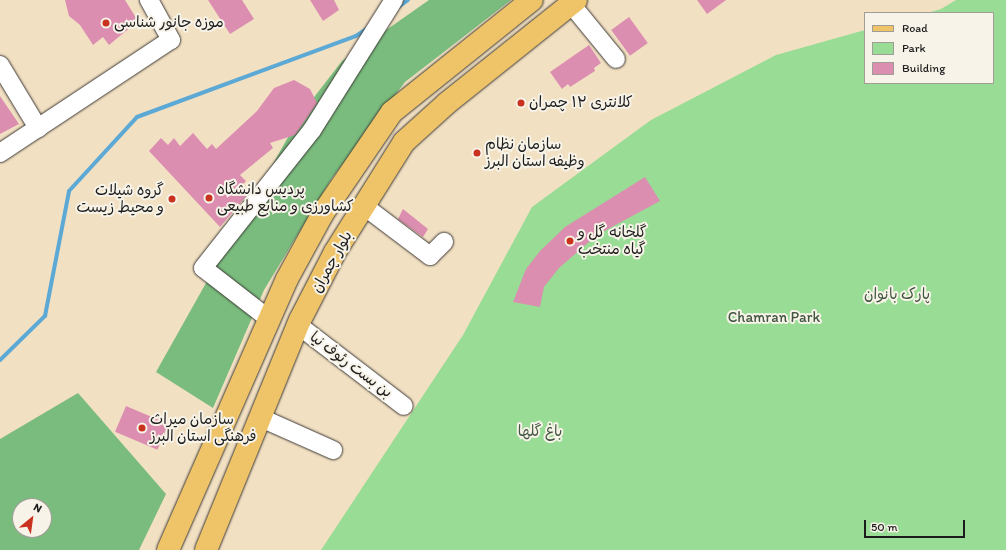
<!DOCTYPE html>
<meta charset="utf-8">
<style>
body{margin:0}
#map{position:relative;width:1006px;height:550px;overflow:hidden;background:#f2e0c3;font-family:Itim,"Playpen Sans Arabic",sans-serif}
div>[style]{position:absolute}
.green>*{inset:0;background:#98dc95}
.forest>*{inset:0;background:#7abc7e}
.stream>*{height:4px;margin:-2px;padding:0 2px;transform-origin:2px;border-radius:2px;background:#5ca9d5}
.building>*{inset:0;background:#dc8eb0;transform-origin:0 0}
.roads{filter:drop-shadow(0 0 1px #3c3935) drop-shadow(0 0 1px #3c3935)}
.minor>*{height:18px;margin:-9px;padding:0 9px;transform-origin:9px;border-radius:9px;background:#fff}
.major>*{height:22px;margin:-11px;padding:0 11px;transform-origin:11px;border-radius:11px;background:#efc469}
.dots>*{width:11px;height:11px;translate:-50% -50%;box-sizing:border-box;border:2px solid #f7f3e8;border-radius:50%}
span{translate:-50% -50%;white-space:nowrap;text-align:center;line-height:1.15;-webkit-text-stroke:4px #f7f3e8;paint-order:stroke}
.poi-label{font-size:15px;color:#1c1c1c}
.left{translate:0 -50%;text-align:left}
.right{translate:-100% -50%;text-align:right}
.street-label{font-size:15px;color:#1c1c1c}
.park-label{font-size:15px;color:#415640}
.legend{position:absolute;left:864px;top:12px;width:130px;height:72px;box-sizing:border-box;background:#f7f3e8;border:1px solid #9f9d96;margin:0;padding:5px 7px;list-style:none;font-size:12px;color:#1c1c1c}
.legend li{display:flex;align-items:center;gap:8px;height:20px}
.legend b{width:20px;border:1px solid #9f9d96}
.north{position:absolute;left:12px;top:498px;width:40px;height:40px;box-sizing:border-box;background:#f7f3e8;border:1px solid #9f9d96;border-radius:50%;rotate:29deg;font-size:11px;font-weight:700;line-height:16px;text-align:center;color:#1c1c1c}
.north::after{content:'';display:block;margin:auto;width:14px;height:18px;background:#c8321e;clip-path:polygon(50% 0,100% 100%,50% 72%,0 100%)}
.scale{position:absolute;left:864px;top:520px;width:101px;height:18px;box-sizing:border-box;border:2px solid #1c1c1c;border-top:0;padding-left:5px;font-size:12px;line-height:14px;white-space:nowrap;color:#1c1c1c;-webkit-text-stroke:3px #f7f3e8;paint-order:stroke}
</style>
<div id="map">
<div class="green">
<div style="clip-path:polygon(956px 0,1006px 0,1006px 550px,321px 550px,463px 335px,532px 207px,651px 120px,776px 55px,865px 30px,865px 83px,993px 83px,993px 13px,927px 13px,941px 9px)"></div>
</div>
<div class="forest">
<div style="clip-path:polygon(429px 0,511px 0,405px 82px,332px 178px,264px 290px,213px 408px,156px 372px,301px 114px,342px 61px)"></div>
<div style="clip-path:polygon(evenodd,78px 393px,166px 494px,139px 550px,0 550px,0 439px,78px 393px,20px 506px,44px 506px,44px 530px,20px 530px,20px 506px)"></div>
</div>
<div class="stream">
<div style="left:398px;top:7px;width:12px;rotate:-35deg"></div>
<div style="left:0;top:360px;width:63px;rotate:-44.4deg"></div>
<div style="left:45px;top:316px;width:127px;rotate:-79.1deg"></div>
<div style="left:69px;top:191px;width:100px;rotate:-47.4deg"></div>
<div style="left:137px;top:117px;width:233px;rotate:-20.3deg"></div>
<div style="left:356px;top:36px;width:14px;rotate:-34deg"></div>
</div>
<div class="building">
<div style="clip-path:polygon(65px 0,125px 0,138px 21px,109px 45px,103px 37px,93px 45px,80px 25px,69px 16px)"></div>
<div style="clip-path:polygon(208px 0,242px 0,254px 19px,230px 34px)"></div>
<div style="clip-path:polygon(310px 0,334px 0,339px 10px,323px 21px)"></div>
<div style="clip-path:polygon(697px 0,726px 0,707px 14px)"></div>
<div style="left:629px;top:17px;width:32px;height:22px;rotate:54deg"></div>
<div style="clip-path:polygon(589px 45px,601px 63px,594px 68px,595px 71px,570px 87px,568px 84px,562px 89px,550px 72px)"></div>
<div style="clip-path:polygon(294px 80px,310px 89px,317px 103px,295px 135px,270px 143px,273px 148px,240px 175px,246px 181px,241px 186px,248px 194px,220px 227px,149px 151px,161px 138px,168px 145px,174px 138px,180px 146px,193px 133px,207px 149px,212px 144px,216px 149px,257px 111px,274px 88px)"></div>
<div style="clip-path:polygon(0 96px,19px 124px,0 134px)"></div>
<div style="clip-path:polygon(645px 177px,660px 201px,597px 235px,559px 268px,544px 287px,540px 307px,513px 302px,526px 269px,540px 251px,565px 227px)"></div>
<div style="clip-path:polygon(403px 209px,428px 229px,423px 237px,398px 219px)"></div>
<div style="left:126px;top:406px;width:46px;height:28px;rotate:23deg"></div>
</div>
<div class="roads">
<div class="minor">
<div style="left:571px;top:4px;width:71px;rotate:50.7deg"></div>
<div style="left:0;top:65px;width:74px;rotate:58.9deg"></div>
<div style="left:0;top:153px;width:205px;rotate:-33.5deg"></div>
<div style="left:171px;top:40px;width:46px;rotate:-118.8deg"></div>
<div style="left:364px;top:206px;width:83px;rotate:37.1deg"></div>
<div style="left:430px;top:256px;width:20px;rotate:-45deg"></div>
<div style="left:269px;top:319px;width:83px;rotate:-142.3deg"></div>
<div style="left:203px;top:268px;width:176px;rotate:-51.7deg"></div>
<div style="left:312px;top:130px;width:154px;rotate:-57.8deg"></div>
<div style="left:298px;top:325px;width:133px;rotate:37.4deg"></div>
<div style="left:261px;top:418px;width:79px;rotate:24deg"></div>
</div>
<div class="major">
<div style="left:168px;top:550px;width:296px;rotate:-66.3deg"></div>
<div style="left:287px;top:279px;width:75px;rotate:-61.4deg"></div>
<div style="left:323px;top:213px;width:122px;rotate:-55.7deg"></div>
<div style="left:392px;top:112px;width:179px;rotate:-38.7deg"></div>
<div style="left:206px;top:550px;width:248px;rotate:-67.8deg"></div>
<div style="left:300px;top:320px;width:76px;rotate:-62.8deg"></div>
<div style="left:335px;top:252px;width:130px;rotate:-57.9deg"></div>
<div style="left:404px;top:142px;width:58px;rotate:-42.2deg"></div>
<div style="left:447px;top:103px;width:165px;rotate:-38.6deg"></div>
</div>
</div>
<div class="dots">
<div style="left:106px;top:23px;background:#c8321e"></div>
<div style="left:521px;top:103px;background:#c8321e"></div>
<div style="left:477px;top:153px;background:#c8321e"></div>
<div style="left:209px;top:198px;background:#c8321e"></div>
<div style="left:172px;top:199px;background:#c8321e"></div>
<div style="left:570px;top:241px;background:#c8321e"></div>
<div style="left:142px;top:428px;background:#c8321e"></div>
</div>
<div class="poi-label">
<span class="left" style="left:114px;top:23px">موزه جانور شناسی</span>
<span class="left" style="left:529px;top:103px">کلانتری ۱۲ چمران</span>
<span class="left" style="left:485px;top:153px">سازمان نظام<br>وظیفه استان البرز</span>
<span class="left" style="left:217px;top:198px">پردیس دانشگاه<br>کشاورزی و منابع طبیعی</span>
<span class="right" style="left:164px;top:199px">گروه شیلات<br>و محیط زیست</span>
<span class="left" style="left:578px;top:241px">گلخانه گل و<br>گیاه منتخب</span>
<span class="left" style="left:150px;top:428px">سازمان میراث<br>فرهنگی استان البرز</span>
</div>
<div class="street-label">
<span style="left:332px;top:262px;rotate:-61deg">بلوار چمران</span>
<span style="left:351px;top:365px;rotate:37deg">بن بست رئوف نیا</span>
</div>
<div class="park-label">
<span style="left:897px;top:295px">پارک بانوان</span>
<span style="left:774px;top:318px">Chamran Park</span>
<span style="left:540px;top:432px">باغ گلها</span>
</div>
<ul class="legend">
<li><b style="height:5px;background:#efc469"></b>Road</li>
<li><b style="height:11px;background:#98dc95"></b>Park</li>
<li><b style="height:11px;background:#dc8eb0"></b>Building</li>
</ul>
<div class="north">N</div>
<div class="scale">50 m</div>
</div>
